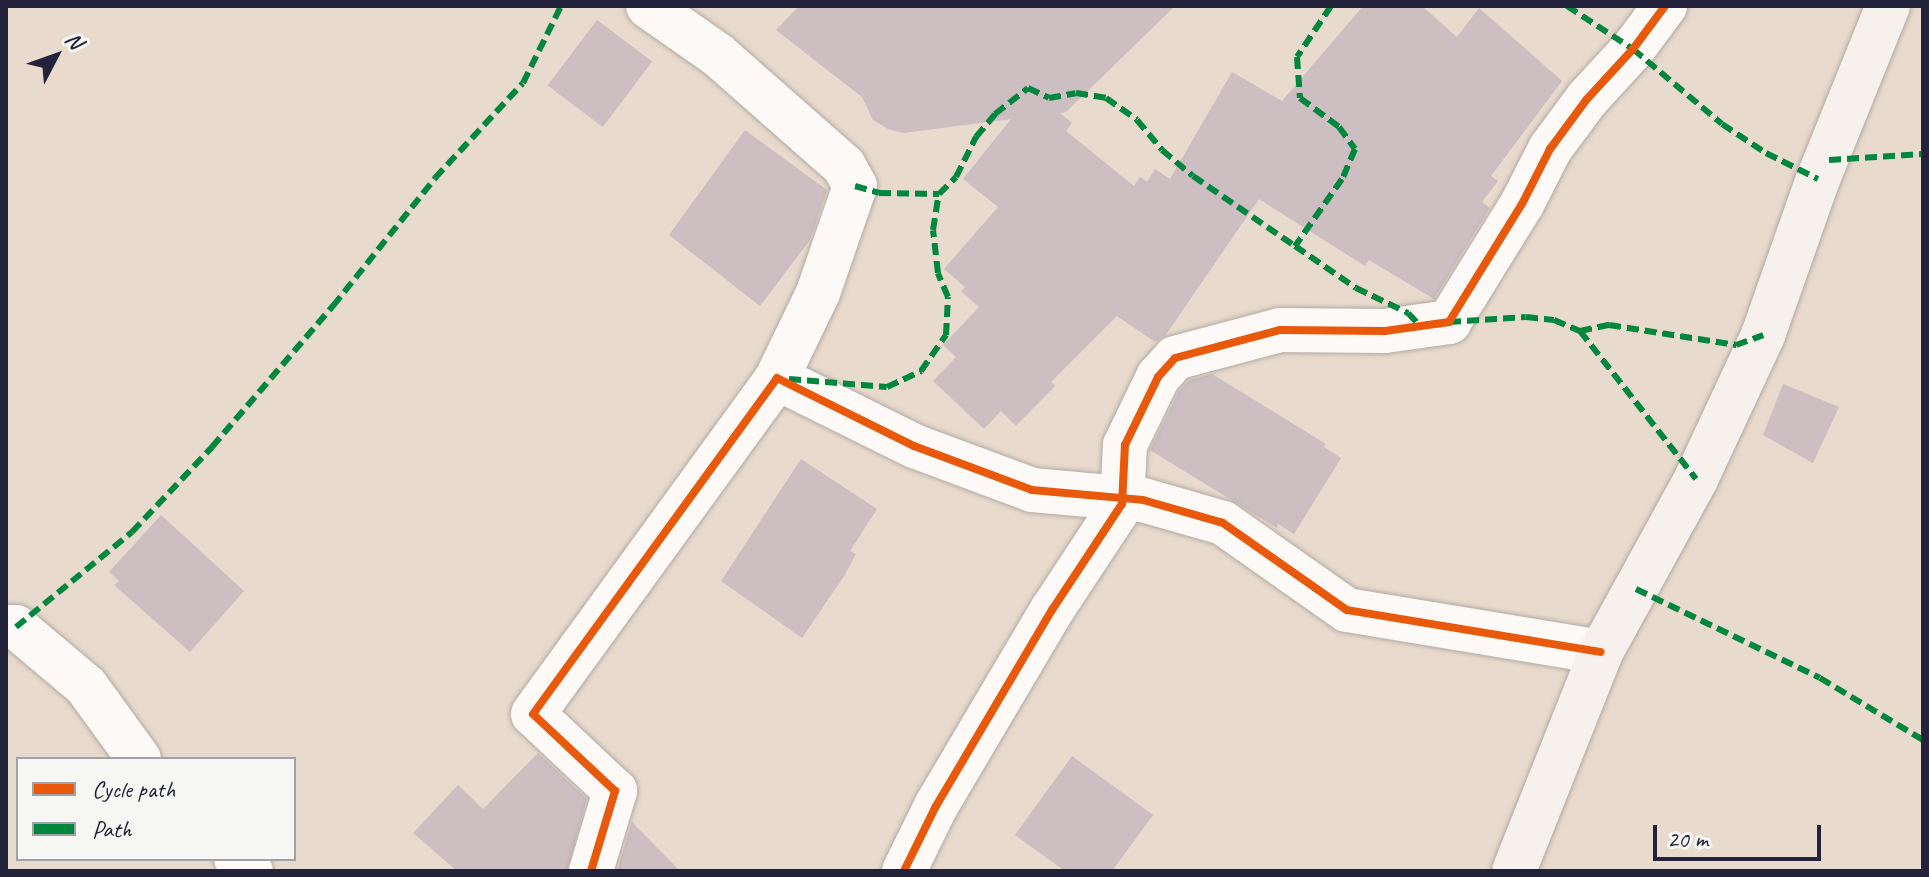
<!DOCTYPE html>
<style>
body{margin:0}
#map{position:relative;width:1929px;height:877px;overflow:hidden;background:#e8dacc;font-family:Caveat,sans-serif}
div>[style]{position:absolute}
.building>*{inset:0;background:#ccbec1;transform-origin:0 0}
.roads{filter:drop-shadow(0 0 2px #b3aaa3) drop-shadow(0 0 2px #b3aaa3)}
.minor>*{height:44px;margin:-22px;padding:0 22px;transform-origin:22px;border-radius:22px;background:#fcf9f7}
.secondary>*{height:44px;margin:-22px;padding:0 22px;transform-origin:22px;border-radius:22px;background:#f6f1ec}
.quiet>*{height:6px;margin-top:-3px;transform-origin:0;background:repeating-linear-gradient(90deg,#00873e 0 12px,transparent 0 18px)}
.cycleway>*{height:8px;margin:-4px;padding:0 4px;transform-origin:4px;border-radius:4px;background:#e8590c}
span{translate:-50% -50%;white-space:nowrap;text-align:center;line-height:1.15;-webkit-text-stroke:6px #f6f6f2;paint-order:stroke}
.frame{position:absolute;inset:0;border:8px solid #22223b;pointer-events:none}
.legend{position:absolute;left:16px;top:757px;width:280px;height:104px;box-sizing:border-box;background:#f6f6f2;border:2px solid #a1a1a9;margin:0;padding:10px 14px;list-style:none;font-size:24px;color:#22223b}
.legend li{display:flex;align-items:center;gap:16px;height:40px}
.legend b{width:40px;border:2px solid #a1a1a9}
.north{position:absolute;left:16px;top:16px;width:80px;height:80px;-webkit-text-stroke:6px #f6f6f2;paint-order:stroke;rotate:49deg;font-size:22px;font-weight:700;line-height:32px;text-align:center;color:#22223b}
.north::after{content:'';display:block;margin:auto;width:28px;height:36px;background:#22223b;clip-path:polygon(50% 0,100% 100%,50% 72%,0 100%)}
.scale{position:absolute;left:1653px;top:825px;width:168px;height:36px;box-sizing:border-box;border:4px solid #22223b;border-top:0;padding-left:10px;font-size:24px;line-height:28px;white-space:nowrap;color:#22223b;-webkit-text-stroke:6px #f6f6f2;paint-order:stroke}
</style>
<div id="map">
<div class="building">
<div style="clip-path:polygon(799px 6px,1175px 6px,1066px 112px,1060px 113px,1072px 123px,1066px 131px,1134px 186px,1140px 177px,1147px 182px,1155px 169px,1170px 179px,1232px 72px,1282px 101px,1363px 6px,1422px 6px,1457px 37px,1479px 8px,1562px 81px,1491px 176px,1498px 181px,1482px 202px,1490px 208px,1434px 299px,1369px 260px,1365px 266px,1259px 199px,1165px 336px,1155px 342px,1117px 316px,1051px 382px,1055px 386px,1016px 426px,1001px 411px,984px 429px,933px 381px,956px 357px,943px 345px,979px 307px,961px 291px,965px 287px,944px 269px,998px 207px,963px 179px,1011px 119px,903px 133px,888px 129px,873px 120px,862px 97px,776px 30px)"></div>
<div style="left:597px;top:20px;width:69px;height:82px;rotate:37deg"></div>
<div style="clip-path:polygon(745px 130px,827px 190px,810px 240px,760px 306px,669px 235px)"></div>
<div style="clip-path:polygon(1212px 374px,1326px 444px,1324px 447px,1341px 458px,1294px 534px,1278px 524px,1277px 528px,1150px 450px,1179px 391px,1189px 380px)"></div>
<div style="clip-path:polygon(1783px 384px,1839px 407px,1813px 463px,1763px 435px)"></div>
<div style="clip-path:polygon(801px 459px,877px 509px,850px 551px,856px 554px,844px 576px,802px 638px,721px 581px)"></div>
<div style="clip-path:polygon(161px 515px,244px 591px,190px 652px,114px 585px,119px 581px,109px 572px)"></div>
<div style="clip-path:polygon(538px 753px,587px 799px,567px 871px,457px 871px,413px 833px,458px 785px,483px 809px)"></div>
<div style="clip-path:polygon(1072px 756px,1153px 815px,1112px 871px,1065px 871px,1015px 835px)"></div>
<div style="clip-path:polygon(632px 822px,680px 871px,617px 871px)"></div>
</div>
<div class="roads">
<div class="minor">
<div style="left:648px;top:6px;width:85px;rotate:35deg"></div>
<div style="left:718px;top:55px;width:168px;rotate:41.4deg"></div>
<div style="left:844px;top:166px;width:23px;rotate:61deg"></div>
<div style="left:855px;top:186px;width:113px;rotate:109.1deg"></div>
<div style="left:818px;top:293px;width:94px;rotate:115.8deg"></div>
<div style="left:6px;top:627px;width:10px"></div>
<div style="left:16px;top:627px;width:92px;rotate:40.1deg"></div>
<div style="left:86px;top:686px;width:90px;rotate:54deg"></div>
<div style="left:236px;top:859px;width:19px;rotate:39deg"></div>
<div style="left:591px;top:871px;width:84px;rotate:-73.3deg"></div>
<div style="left:615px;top:791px;width:112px;rotate:-136.8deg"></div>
<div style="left:533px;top:714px;width:415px;rotate:-54deg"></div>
<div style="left:777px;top:378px;width:153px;rotate:26.4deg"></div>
<div style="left:914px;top:446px;width:126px;rotate:20.4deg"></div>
<div style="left:1032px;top:490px;width:111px;rotate:5.1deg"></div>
<div style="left:1143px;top:500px;width:83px;rotate:16deg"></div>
<div style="left:1223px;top:523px;width:151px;rotate:35.1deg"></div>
<div style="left:1347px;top:610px;width:257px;rotate:9.4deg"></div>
<div style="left:904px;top:871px;width:72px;rotate:-63.8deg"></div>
<div style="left:936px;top:806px;width:228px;rotate:-59.4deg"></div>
<div style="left:1052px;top:610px;width:127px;rotate:-56.6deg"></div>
<div style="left:1122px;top:504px;width:59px;rotate:-87.1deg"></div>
<div style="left:1125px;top:445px;width:76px;rotate:-64.1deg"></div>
<div style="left:1158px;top:377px;width:25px;rotate:-48deg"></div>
<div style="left:1175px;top:358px;width:109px;rotate:-14.9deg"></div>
<div style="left:1280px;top:330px;width:105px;rotate:0.5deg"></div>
<div style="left:1385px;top:331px;width:65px;rotate:-8deg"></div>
<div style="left:1449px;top:322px;width:139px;rotate:-58.3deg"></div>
<div style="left:1522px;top:204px;width:62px;rotate:-63deg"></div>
<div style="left:1550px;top:149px;width:62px;rotate:-53.5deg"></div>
<div style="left:1587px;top:99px;width:68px;rotate:-47.4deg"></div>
<div style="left:1633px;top:49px;width:54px;rotate:-53.3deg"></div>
</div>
<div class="secondary">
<div style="left:1514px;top:871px;width:236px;rotate:-68.3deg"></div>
<div style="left:1601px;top:652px;width:197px;rotate:-61.2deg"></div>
<div style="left:1696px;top:479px;width:159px;rotate:-65deg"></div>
<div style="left:1763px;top:335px;width:165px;rotate:-70.6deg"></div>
<div style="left:1818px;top:179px;width:187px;rotate:-68deg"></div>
</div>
</div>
<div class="quiet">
<div style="left:1331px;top:6px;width:61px;rotate:123.7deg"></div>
<div style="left:1297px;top:57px;width:41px;rotate:85.8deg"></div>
<div style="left:1300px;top:98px;width:49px;rotate:36.6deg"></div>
<div style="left:1339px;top:127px;width:27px;rotate:54deg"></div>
<div style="left:1355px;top:149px;width:33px;rotate:113deg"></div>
<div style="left:1342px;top:179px;width:82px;rotate:125deg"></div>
<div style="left:1295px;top:246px;width:74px;rotate:34.5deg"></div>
<div style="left:1356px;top:288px;width:58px;rotate:25.7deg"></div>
<div style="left:1408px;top:313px;width:18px;rotate:47deg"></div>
<div style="left:1567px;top:6px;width:79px;rotate:33.1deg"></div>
<div style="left:1633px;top:49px;width:116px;rotate:40.1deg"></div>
<div style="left:1722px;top:124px;width:53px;rotate:33.4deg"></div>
<div style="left:1766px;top:153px;width:58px;rotate:26.6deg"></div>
<div style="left:1829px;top:160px;width:94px;rotate:-3.7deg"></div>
<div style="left:855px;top:186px;width:25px;rotate:16deg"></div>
<div style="left:879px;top:193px;width:60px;rotate:1deg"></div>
<div style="left:1449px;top:322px;width:77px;rotate:-3.7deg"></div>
<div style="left:1526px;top:317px;width:28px;rotate:6deg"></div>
<div style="left:1554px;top:320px;width:28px;rotate:23deg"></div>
<div style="left:1580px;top:331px;width:188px;rotate:51.9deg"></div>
<div style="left:1580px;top:331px;width:30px;rotate:-12deg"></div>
<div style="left:1609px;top:325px;width:129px;rotate:8.9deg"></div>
<div style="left:1736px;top:345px;width:29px;rotate:-20deg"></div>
<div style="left:789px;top:379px;width:98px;rotate:4.7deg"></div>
<div style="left:887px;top:387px;width:38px;rotate:-25deg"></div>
<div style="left:921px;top:371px;width:44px;rotate:-55.2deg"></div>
<div style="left:946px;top:335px;width:38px;rotate:-87deg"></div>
<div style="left:948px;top:297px;width:26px;rotate:-113deg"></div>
<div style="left:938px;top:273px;width:43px;rotate:-96.6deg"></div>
<div style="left:933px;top:230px;width:36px;rotate:-81deg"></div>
<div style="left:939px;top:194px;width:24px;rotate:-45deg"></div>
<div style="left:956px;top:177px;width:45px;rotate:-63.4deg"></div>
<div style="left:976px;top:137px;width:30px;rotate:-50deg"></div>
<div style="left:995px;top:114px;width:42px;rotate:-38.2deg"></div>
<div style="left:1028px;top:88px;width:23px;rotate:25deg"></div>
<div style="left:1049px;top:98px;width:27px;rotate:-10deg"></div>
<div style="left:1076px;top:93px;width:30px;rotate:9deg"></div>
<div style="left:1106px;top:98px;width:38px;rotate:35deg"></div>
<div style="left:1137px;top:120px;width:39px;rotate:50deg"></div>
<div style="left:1162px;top:150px;width:40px;rotate:40deg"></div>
<div style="left:1193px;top:176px;width:124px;rotate:34.5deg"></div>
<div style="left:1636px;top:589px;width:204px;rotate:25.8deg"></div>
<div style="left:1820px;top:678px;width:120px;rotate:31deg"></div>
<div style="left:16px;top:627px;width:150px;rotate:-39.3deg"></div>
<div style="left:132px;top:532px;width:117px;rotate:-46.7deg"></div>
<div style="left:212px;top:447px;width:186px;rotate:-49.4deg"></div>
<div style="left:333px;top:306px;width:164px;rotate:-51.4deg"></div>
<div style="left:435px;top:178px;width:129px;rotate:-47.2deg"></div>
<div style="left:523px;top:83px;width:86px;rotate:-63.7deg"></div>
</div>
<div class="cycleway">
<div style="left:591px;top:871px;width:84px;rotate:-73.3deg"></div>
<div style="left:615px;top:791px;width:112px;rotate:-136.8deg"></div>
<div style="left:533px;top:714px;width:415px;rotate:-54deg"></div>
<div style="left:777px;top:378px;width:153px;rotate:26.4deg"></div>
<div style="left:914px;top:446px;width:126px;rotate:20.4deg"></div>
<div style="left:1032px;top:490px;width:111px;rotate:5.1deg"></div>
<div style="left:1143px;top:500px;width:83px;rotate:16deg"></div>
<div style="left:1223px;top:523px;width:151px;rotate:35.1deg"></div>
<div style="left:1347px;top:610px;width:257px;rotate:9.4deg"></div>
<div style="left:904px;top:871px;width:72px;rotate:-63.8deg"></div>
<div style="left:936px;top:806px;width:228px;rotate:-59.4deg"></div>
<div style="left:1052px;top:610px;width:127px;rotate:-56.6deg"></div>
<div style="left:1122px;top:504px;width:59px;rotate:-87.1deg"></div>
<div style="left:1125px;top:445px;width:76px;rotate:-64.1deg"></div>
<div style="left:1158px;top:377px;width:25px;rotate:-48deg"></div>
<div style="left:1175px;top:358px;width:109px;rotate:-14.9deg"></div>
<div style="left:1280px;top:330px;width:105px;rotate:0.5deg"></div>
<div style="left:1385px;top:331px;width:65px;rotate:-8deg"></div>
<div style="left:1449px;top:322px;width:139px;rotate:-58.3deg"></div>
<div style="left:1522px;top:204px;width:62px;rotate:-63deg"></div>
<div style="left:1550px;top:149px;width:62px;rotate:-53.5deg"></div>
<div style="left:1587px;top:99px;width:68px;rotate:-47.4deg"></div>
<div style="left:1633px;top:49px;width:54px;rotate:-53.3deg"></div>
</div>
<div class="frame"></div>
<ul class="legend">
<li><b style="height:10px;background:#e8590c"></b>Cycle path</li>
<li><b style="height:10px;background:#00873e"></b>Path</li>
</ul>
<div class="north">N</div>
<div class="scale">20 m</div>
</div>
